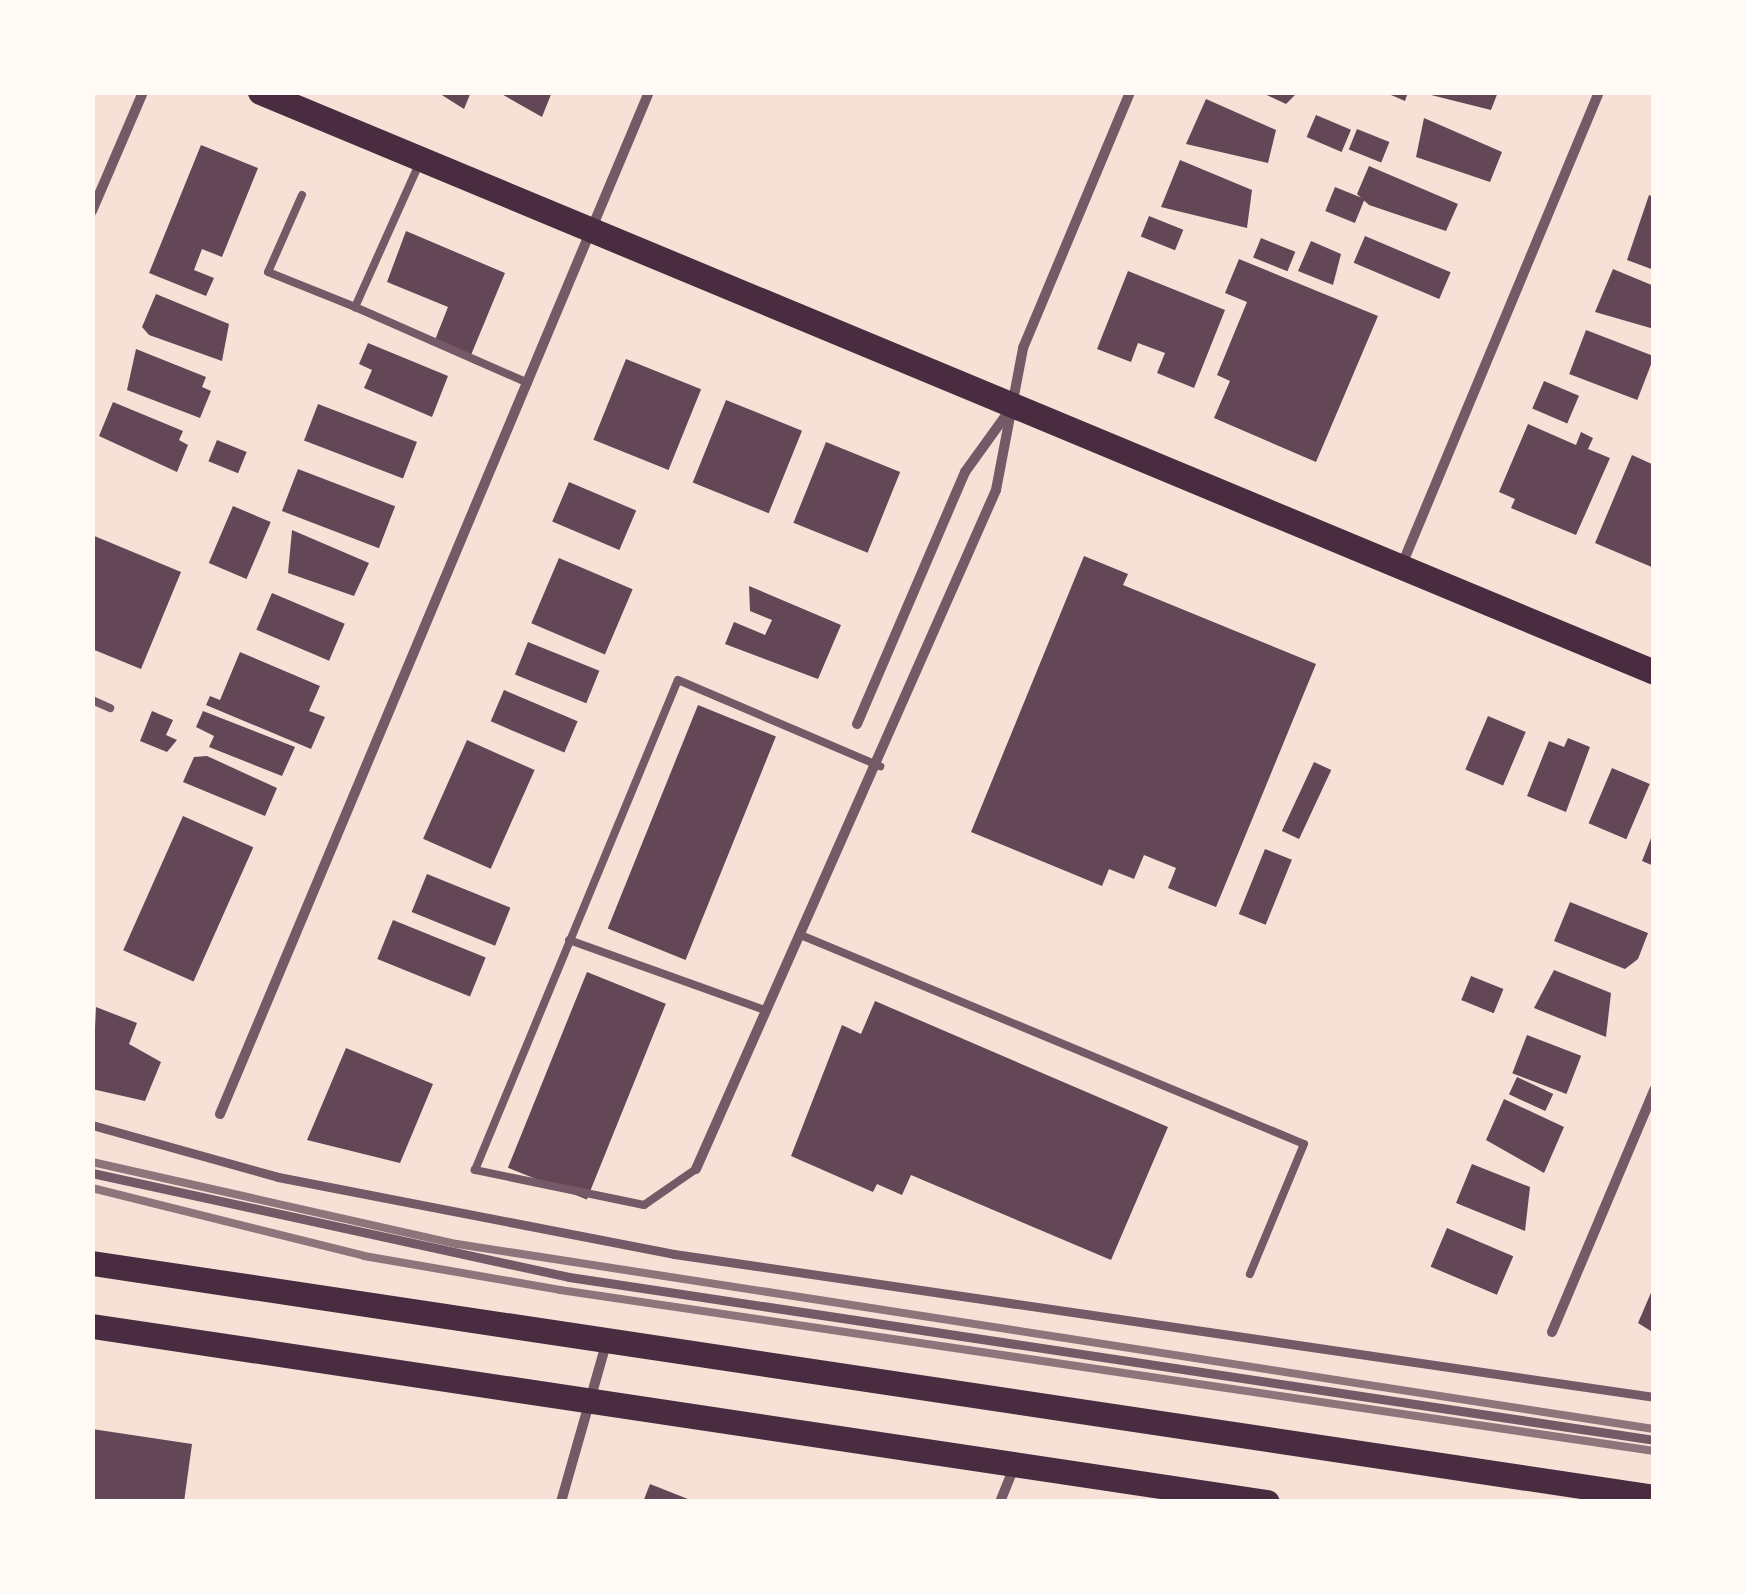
<!DOCTYPE html>
<style>
body{margin:0}
#map{position:relative;width:1746px;height:1594px;overflow:hidden;background:#f7e1d7;font-family:"PT Sans Narrow",sans-serif}
div>[style]{position:absolute}
.building>*{inset:0;background:#644757;transform-origin:0 0}
.service>*{height:8px;margin:-4px;padding:0 4px;transform-origin:4px;border-radius:4px;background:#755966}
.pedestrian>*{height:9px;margin:-4.5px;padding:0 4.5px;transform-origin:4.5px;border-radius:4.5px;background:#755966}
.minor>*{height:10px;margin:-5px;padding:0 5px;transform-origin:5px;border-radius:5px;background:#755966}
.primary>*{height:25px;margin:-12.5px;padding:0 12.5px;transform-origin:12.5px;border-radius:12.5px;background:#4a2c40}
.rail>*{height:8px;margin:-4px;padding:0 4px;transform-origin:4px;border-radius:4px;background:#8f747c}
span{translate:-50% -50%;white-space:nowrap;text-align:center;line-height:1.15;-webkit-text-stroke:8px #fffaf5;paint-order:stroke}
.frame{position:absolute;inset:0;border:95px solid #fffaf5;pointer-events:none}
</style>
<div id="map">
<div class="building">
<div style="clip-path:polygon(437px 92px,471px 92px,464px 109px)"></div>
<div style="clip-path:polygon(498px 92px,552px 92px,542px 117px)"></div>
<div style="clip-path:polygon(1260px 92px,1298px 92px,1286px 104px)"></div>
<div style="clip-path:polygon(1384px 92px,1408px 92px,1405px 101px)"></div>
<div style="clip-path:polygon(1498px 92px,1491px 110px,1423px 93px,1423px 92px)"></div>
<div style="clip-path:polygon(1206px 99px,1276px 130px,1268px 163px,1186px 144px)"></div>
<div style="left:1316px;top:115px;width:38px;height:24px;rotate:23deg"></div>
<div style="clip-path:polygon(1424px 118px,1502px 152px,1490px 182px,1416px 157px)"></div>
<div style="left:1357px;top:129px;width:35px;height:22px;rotate:22deg"></div>
<div style="clip-path:polygon(201px 145px,258px 168px,222px 257px,202px 249px,194px 270px,214px 278px,206px 296px,149px 273px)"></div>
<div style="clip-path:polygon(1180px 160px,1252px 190px,1247px 228px,1161px 207px)"></div>
<div style="clip-path:polygon(1369px 166px,1458px 204px,1446px 231px,1369px 205px,1357px 194px)"></div>
<div style="left:1335px;top:187px;width:32px;height:26px;rotate:22deg"></div>
<div style="clip-path:polygon(1649px 195px,1654px 197px,1654px 270px,1627px 260px)"></div>
<div style="left:1149px;top:216px;width:37px;height:22px;rotate:22deg"></div>
<div style="clip-path:polygon(406px 231px,505px 273px,471px 355px,435px 340px,448px 307px,387px 282px)"></div>
<div style="left:1365px;top:236px;width:93px;height:29px;rotate:23deg"></div>
<div style="left:1261px;top:238px;width:37px;height:21px;rotate:22deg"></div>
<div style="clip-path:polygon(1311px 241px,1341px 254px,1333px 285px,1298px 271px)"></div>
<div style="clip-path:polygon(1239px 259px,1378px 316px,1316px 462px,1214px 418px,1230px 381px,1217px 375px,1247px 302px,1225px 293px)"></div>
<div style="clip-path:polygon(1613px 269px,1654px 286px,1654px 329px,1595px 312px)"></div>
<div style="clip-path:polygon(1128px 271px,1225px 310px,1194px 388px,1157px 373px,1165px 353px,1138px 343px,1131px 362px,1097px 349px)"></div>
<div style="clip-path:polygon(156px 294px,229px 324px,222px 361px,149px 335px,142px 327px)"></div>
<div style="left:1586px;top:330px;width:73px;height:47px;rotate:21deg"></div>
<div style="clip-path:polygon(368px 343px,448px 376px,432px 417px,364px 388px,372px 370px,359px 364px)"></div>
<div style="clip-path:polygon(136px 349px,206px 377px,202px 387px,211px 391px,200px 418px,127px 390px)"></div>
<div style="left:626px;top:359px;width:81px;height:87px;rotate:22deg"></div>
<div style="left:1544px;top:381px;width:38px;height:30px;rotate:23deg"></div>
<div style="left:726px;top:400px;width:82px;height:89px;rotate:22deg"></div>
<div style="clip-path:polygon(113px 402px,183px 431px,179px 440px,188px 445px,177px 472px,99px 436px)"></div>
<div style="left:318px;top:404px;width:106px;height:39px;rotate:21deg"></div>
<div style="clip-path:polygon(1528px 424px,1576px 445px,1581px 432px,1593px 438px,1588px 449px,1610px 458px,1576px 535px,1511px 508px,1515px 499px,1499px 492px)"></div>
<div style="left:217px;top:440px;width:32px;height:23px;rotate:22deg"></div>
<div style="left:826px;top:442px;width:80px;height:87px;rotate:22deg"></div>
<div style="clip-path:polygon(1632px 455px,1654px 465px,1654px 568px,1595px 543px)"></div>
<div style="left:298px;top:469px;width:104px;height:45px;rotate:21deg"></div>
<div style="left:569px;top:482px;width:73px;height:43px;rotate:23deg"></div>
<div style="left:233px;top:506px;width:41px;height:62px;rotate:23deg"></div>
<div style="clip-path:polygon(292px 530px,369px 563px,354px 596px,288px 573px)"></div>
<div style="clip-path:polygon(92px 535px,181px 572px,141px 669px,92px 649px)"></div>
<div style="clip-path:polygon(1084px 556px,1128px 574px,1123px 585px,1316px 664px,1216px 907px,1168px 888px,1176px 868px,1144px 855px,1134px 879px,1109px 869px,1102px 886px,971px 832px)"></div>
<div style="left:559px;top:558px;width:80px;height:71px;rotate:23deg"></div>
<div style="clip-path:polygon(749px 586px,841px 625px,818px 679px,725px 644px,734px 622px,765px 635px,772px 620px,750px 611px)"></div>
<div style="left:272px;top:593px;width:79px;height:40px;rotate:23deg"></div>
<div style="left:528px;top:642px;width:77px;height:35px;rotate:22deg"></div>
<div style="clip-path:polygon(240px 652px,320px 686px,309px 711px,325px 717px,311px 749px,206px 705px,210px 696px,220px 700px)"></div>
<div style="left:504px;top:690px;width:80px;height:34px;rotate:23deg"></div>
<div style="left:698px;top:705px;width:84px;height:241px;rotate:22deg"></div>
<div style="clip-path:polygon(152px 711px,173px 720px,166px 735px,177px 740px,167px 752px,140px 741px)"></div>
<div style="clip-path:polygon(203px 711px,295px 747px,282px 776px,209px 747px,214px 736px,196px 727px)"></div>
<div style="left:1488px;top:716px;width:41px;height:58px;rotate:23deg"></div>
<div style="clip-path:polygon(1568px 738px,1590px 747px,1566px 812px,1527px 796px,1549px 741px,1564px 747px)"></div>
<div style="left:467px;top:740px;width:74px;height:108px;rotate:24deg"></div>
<div style="clip-path:polygon(207px 756px,277px 788px,265px 816px,183px 782px,194px 757px)"></div>
<div style="left:1314px;top:762px;width:19px;height:76px;rotate:25deg"></div>
<div style="left:1612px;top:768px;width:41px;height:60px;rotate:23deg"></div>
<div style="left:183px;top:816px;width:77px;height:147px;rotate:24deg"></div>
<div style="clip-path:polygon(1653px 833px,1654px 833px,1654px 866px,1642px 861px)"></div>
<div style="left:1265px;top:849px;width:29px;height:70px;rotate:22deg"></div>
<div style="left:427px;top:874px;width:90px;height:41px;rotate:22deg"></div>
<div style="clip-path:polygon(1570px 902px,1648px 933px,1638px 959px,1625px 969px,1554px 941px)"></div>
<div style="left:393px;top:920px;width:100px;height:42px;rotate:22deg"></div>
<div style="clip-path:polygon(1554px 970px,1611px 993px,1606px 1037px,1534px 1008px)"></div>
<div style="left:587px;top:972px;width:85px;height:211px;rotate:22deg"></div>
<div style="left:1471px;top:976px;width:35px;height:26px;rotate:22deg"></div>
<div style="clip-path:polygon(875px 1001px,1168px 1127px,1111px 1260px,911px 1175px,902px 1195px,877px 1184px,873px 1192px,791px 1156px,842px 1025px,861px 1034px)"></div>
<div style="clip-path:polygon(96px 1007px,137px 1023px,129px 1044px,161px 1062px,145px 1101px,92px 1089px)"></div>
<div style="left:1527px;top:1035px;width:58px;height:41px;rotate:21deg"></div>
<div style="clip-path:polygon(346px 1048px,433px 1084px,400px 1163px,307px 1140px)"></div>
<div style="left:1517px;top:1077px;width:40px;height:19px;rotate:25deg"></div>
<div style="clip-path:polygon(1504px 1099px,1564px 1127px,1544px 1173px,1486px 1140px)"></div>
<div style="clip-path:polygon(1472px 1164px,1530px 1187px,1525px 1231px,1456px 1203px)"></div>
<div style="left:1447px;top:1228px;width:72px;height:42px;rotate:23deg"></div>
<div style="clip-path:polygon(1653px 1288px,1654px 1288px,1654px 1333px,1638px 1323px)"></div>
<div style="clip-path:polygon(92px 1429px,192px 1444px,184px 1502px,92px 1502px)"></div>
<div style="clip-path:polygon(650px 1484px,693px 1501px,693px 1502px,643px 1502px)"></div>
</div>
<div class="service">
<div style="left:419px;top:164px;width:157px;rotate:114.1deg"></div>
<div style="left:355px;top:307px;width:189px;rotate:23.7deg"></div>
<div style="left:302px;top:195px;width:84px;rotate:113.8deg"></div>
<div style="left:268px;top:272px;width:94px;rotate:21.9deg"></div>
<div style="left:92px;top:700px;width:20px;rotate:24deg"></div>
<div style="left:803px;top:936px;width:542px;rotate:22.55deg"></div>
<div style="left:1304px;top:1144px;width:141px;rotate:112.6deg"></div>
<div style="left:569px;top:940px;width:210px;rotate:19.7deg"></div>
<div style="left:696px;top:1169px;width:63px;rotate:145.3deg"></div>
<div style="left:644px;top:1205px;width:173px;rotate:-168.3deg"></div>
<div style="left:475px;top:1170px;width:530px;rotate:-67.5deg"></div>
<div style="left:678px;top:680px;width:220px;rotate:23.1deg"></div>
</div>
<div class="pedestrian">
<div style="left:92px;top:1125px;width:193px;rotate:15.6deg"></div>
<div style="left:278px;top:1177px;width:403px;rotate:11deg"></div>
<div style="left:674px;top:1254px;width:990px;rotate:8.3deg"></div>
<div style="left:92px;top:1173px;width:488px;rotate:12.3deg"></div>
<div style="left:569px;top:1277px;width:1097px;rotate:8.54deg"></div>
</div>
<div class="minor">
<div style="left:92px;top:211px;width:129px;rotate:-66.8deg"></div>
<div style="left:1401px;top:567px;width:515px;rotate:-67.37deg"></div>
<div style="left:857px;top:724px;width:274px;rotate:-66.8deg"></div>
<div style="left:965px;top:472px;width:75px;rotate:-54.2deg"></div>
<div style="left:220px;top:1114px;width:1108px;rotate:-67.23deg"></div>
<div style="left:696px;top:1169px;width:742px;rotate:-66.16deg"></div>
<div style="left:996px;top:490px;width:145px;rotate:-79.2deg"></div>
<div style="left:1023px;top:348px;width:277px;rotate:-67.3deg"></div>
<div style="left:1552px;top:1332px;width:263px;rotate:-67.1deg"></div>
<div style="left:561px;top:1502px;width:167px;rotate:-74.1deg"></div>
<div style="left:1000px;top:1502px;width:40px;rotate:-68deg"></div>
</div>
<div class="primary">
<div style="left:260px;top:92px;width:1510px;rotate:22.59deg"></div>
<div style="left:92px;top:1263px;width:1579px;rotate:8.52deg"></div>
<div style="left:92px;top:1326px;width:1188px;rotate:8.52deg"></div>
</div>
<div class="rail">
<div style="left:92px;top:1162px;width:374px;rotate:12.7deg"></div>
<div style="left:457px;top:1244px;width:1211px;rotate:8.79deg"></div>
<div style="left:92px;top:1188px;width:280px;rotate:14deg"></div>
<div style="left:364px;top:1256px;width:199px;rotate:9.8deg"></div>
<div style="left:560px;top:1290px;width:1106px;rotate:8.37deg"></div>
</div>
<div class="frame"></div>
</div>
